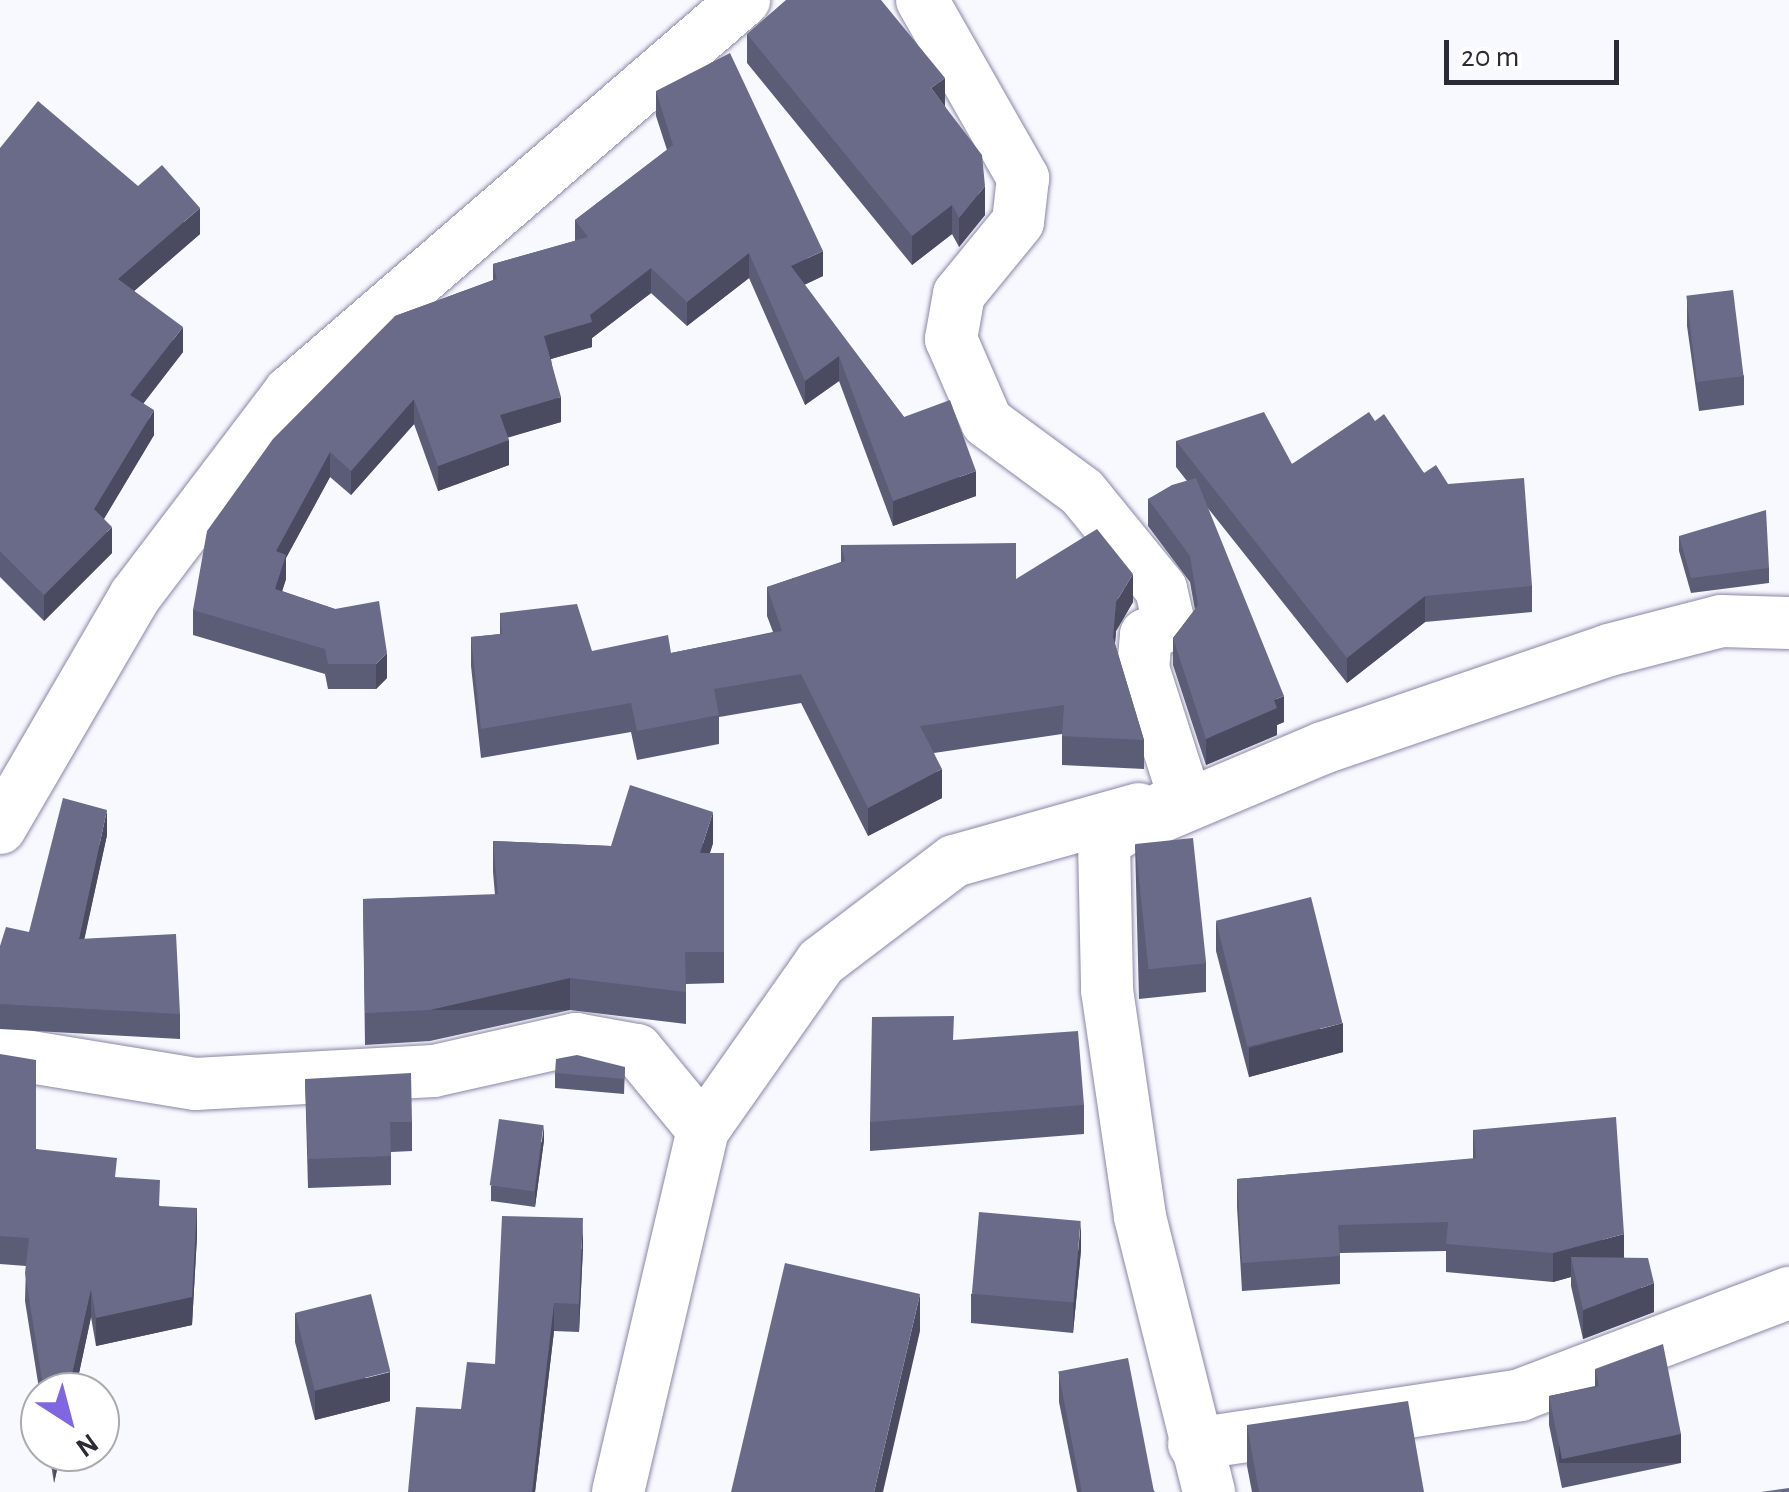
<!DOCTYPE html>
<style>
body{margin:0}
#map{position:relative;width:1789px;height:1492px;overflow:hidden;background:#f8f8ff;font-family:"Alegreya Sans",sans-serif}
div>[style]{position:absolute}
.roads{filter:drop-shadow(0 0 2px #8a86a5) drop-shadow(0 0 2px #8a86a5)}
.street>*{height:52px;margin:-26px;padding:0 26px;transform-origin:26px;border-radius:26px;background:#fff}
.wall>*{inset:0;background:#5b5c76}
.shaded-wall>*{inset:0;background:#4a4b60;transform-origin:0 0}
.building>*{inset:0;background:#6a6b89;transform-origin:0 0}
span{translate:-50% -50%;white-space:nowrap;text-align:center;line-height:1.15;-webkit-text-stroke:10px #fff;paint-order:stroke}
.north{position:absolute;left:20px;top:1372px;width:100px;height:100px;box-sizing:border-box;background:#fff;border:2px solid #abaaaf;border-radius:50%;rotate:144deg;font-size:28px;font-weight:700;line-height:40px;text-align:center;color:#2c2a37}
.north::after{content:'';display:block;margin:auto;width:35px;height:45px;background:#8166e1;clip-path:polygon(50% 0,100% 100%,50% 72%,0 100%)}
.scale{position:absolute;left:1444px;top:40px;width:175px;height:45px;box-sizing:border-box;border:5px solid #2c2a37;border-top:0;padding-left:12px;font-size:30px;line-height:35px;white-space:nowrap;color:#2c2a37;-webkit-text-stroke:8px #fff;paint-order:stroke}
</style>
<div id="map">
<div class="roads">
<div class="street">
<div style="left:922px;top:0;width:205px;rotate:60.4deg"></div>
<div style="left:1023px;top:178px;width:44px;rotate:96.5deg"></div>
<div style="left:1018px;top:222px;width:93px;rotate:129.3deg"></div>
<div style="left:959px;top:294px;width:46px;rotate:100.1deg"></div>
<div style="left:951px;top:339px;width:90px;rotate:66.6deg"></div>
<div style="left:987px;top:422px;width:118px;rotate:36.4deg"></div>
<div style="left:1082px;top:492px;width:125px;rotate:50.8deg"></div>
<div style="left:1161px;top:589px;width:37px;rotate:77deg"></div>
<div style="left:1169px;top:625px;width:25px;rotate:157deg"></div>
<div style="left:1146px;top:635px;width:33px;rotate:95deg"></div>
<div style="left:1143px;top:668px;width:134px;rotate:72.2deg"></div>
<div style="left:1184px;top:796px;width:92px;rotate:150.6deg"></div>
<div style="left:1104px;top:841px;width:149px;rotate:88.8deg"></div>
<div style="left:1107px;top:990px;width:229px;rotate:81.7deg"></div>
<div style="left:1140px;top:1217px;width:284px;rotate:75.9deg"></div>
<div style="left:1155px;top:819px;width:182px;rotate:-22.9deg"></div>
<div style="left:1323px;top:748px;width:302px;rotate:-18.9deg"></div>
<div style="left:1609px;top:650px;width:116px;rotate:-14.5deg"></div>
<div style="left:1721px;top:621px;width:68px;rotate:1.7deg"></div>
<div style="left:0;top:828px;width:268px;rotate:-59.8deg"></div>
<div style="left:135px;top:596px;width:256px;rotate:-52.8deg"></div>
<div style="left:290px;top:392px;width:600px;rotate:-40.81deg"></div>
<div style="left:0;top:1052px;width:198px;rotate:9.3deg"></div>
<div style="left:195px;top:1084px;width:239px;rotate:-3.1deg"></div>
<div style="left:434px;top:1071px;width:146px;rotate:-12.7deg"></div>
<div style="left:576px;top:1039px;width:62px;rotate:10.2deg"></div>
<div style="left:637px;top:1050px;width:104px;rotate:50.5deg"></div>
<div style="left:1194px;top:1444px;width:330px;rotate:-8.5deg"></div>
<div style="left:1520px;top:1395px;width:288px;rotate:-20.8deg"></div>
<div style="left:618px;top:1492px;width:372px;rotate:-76.8deg"></div>
<div style="left:703px;top:1130px;width:205px;rotate:-54.9deg"></div>
<div style="left:821px;top:962px;width:167px;rotate:-37.2deg"></div>
<div style="left:954px;top:861px;width:192px;rotate:-15.7deg"></div>
</div>
</div>
<div class="wall">
<div style="clip-path:polygon(747px 34px,945px 106px,985px 215px,959px 247px,952px 234px,912px 265px,747px 63px)"></div>
<div style="clip-path:polygon(656px 91px,823px 276px,804px 285px,904px 417px,976px 496px,893px 526px,839px 381px,805px 405px,749px 278px,687px 326px,651px 293px,592px 338px,592px 347px,551px 359px,561px 422px,508px 437px,509px 465px,438px 491px,414px 424px,351px 495px,330px 477px,286px 558px,286px 579px,282px 591px,335px 609px,387px 678px,376px 689px,328px 689px,325px 674px,193px 635px,193px 610px,395px 316px,493px 280px,493px 264px,575px 241px,575px 220px,667px 150px,656px 116px)"></div>
<div style="clip-path:polygon(0 148px,138px 186px,200px 234px,134px 291px,183px 352px,143px 403px,154px 435px,104px 519px,112px 553px,44px 621px,0 577px)"></div>
<div style="clip-path:polygon(1687px 297px,1744px 376px,1744px 405px,1699px 411px,1687px 326px)"></div>
<div style="clip-path:polygon(1375px 421px,1424px 473px,1448px 484px,1532px 586px,1532px 612px,1425px 622px,1347px 683px,1207px 507px,1284px 722px,1277px 725px,1277px 735px,1206px 765px,1173px 665px,1173px 638px,1195px 610px,1190px 582px,1148px 526px,1148px 499px,1187px 481px,1176px 467px,1176px 441px,1292px 464px)"></div>
<div style="clip-path:polygon(1679px 536px,1769px 568px,1769px 583px,1691px 593px,1679px 551px)"></div>
<div style="clip-path:polygon(841px 545px,1133px 602px,1116px 631px,1115px 644px,1144px 740px,1144px 769px,1062px 765px,1062px 734px,934px 753px,942px 798px,868px 836px,801px 703px,719px 717px,719px 744px,637px 760px,631px 732px,481px 758px,471px 666px,471px 637px,500px 634px,500px 613px,592px 651px,671px 653px,773px 632px,767px 616px,767px 587px,841px 562px)"></div>
<div style="clip-path:polygon(107px 835px,84px 939px,180px 1014px,180px 1039px,0 1029px,0 946px,29px 932px)"></div>
<div style="clip-path:polygon(493px 841px,611px 846px,713px 843px,710px 853px,724px 853px,724px 983px,686px 984px,686px 1024px,570px 1010px,430px 1041px,365px 1045px,363px 899px,495px 895px,493px 872px)"></div>
<div style="clip-path:polygon(1135px 844px,1206px 963px,1206px 992px,1139px 999px)"></div>
<div style="clip-path:polygon(1216px 922px,1343px 1052px,1249px 1077px,1216px 951px)"></div>
<div style="clip-path:polygon(954px 1040px,1084px 1105px,1084px 1134px,870px 1151px,870px 1122px)"></div>
<div style="clip-path:polygon(0 1054px,36px 1149px,117px 1178px,160px 1206px,197px 1236px,192px 1325px,96px 1346px,91px 1317px,75px 1392px,40px 1392px,40px 1395px,25px 1301px,26px 1266px,0 1264px)"></div>
<div style="clip-path:polygon(625px 1067px,624px 1094px,555px 1088px,555px 1073px)"></div>
<div style="clip-path:polygon(305px 1079px,412px 1122px,412px 1151px,391px 1152px,391px 1185px,308px 1188px)"></div>
<div style="clip-path:polygon(1473px 1130px,1624px 1257px,1654px 1312px,1583px 1339px,1571px 1286px,1571px 1277px,1553px 1282px,1446px 1272px,1446px 1251px,1340px 1253px,1340px 1284px,1242px 1291px,1237px 1207px,1237px 1179px,1473px 1159px)"></div>
<div style="clip-path:polygon(544px 1140px,535px 1207px,491px 1201px,491px 1186px)"></div>
<div style="clip-path:polygon(583px 1247px,579px 1332px,554px 1331px,535px 1492px,408px 1492px,461px 1409px)"></div>
<div style="clip-path:polygon(1081px 1250px,1073px 1333px,971px 1323px,971px 1294px)"></div>
<div style="clip-path:polygon(295px 1313px,390px 1401px,315px 1420px,295px 1342px)"></div>
<div style="clip-path:polygon(1595px 1369px,1681px 1463px,1562px 1488px,1549px 1425px,1549px 1396px,1595px 1386px)"></div>
<div style="clip-path:polygon(1059px 1373px,1155px 1492px,1077px 1492px,1059px 1402px)"></div>
<div style="clip-path:polygon(1247px 1425px,1424px 1492px,1252px 1492px,1247px 1466px)"></div>
<div style="clip-path:polygon(49px 1452px,61px 1452px,54px 1483px)"></div>
</div>
<div class="shaded-wall">
<div style="clip-path:polygon(945px 78px,945px 107px,931px 88px)"></div>
<div style="clip-path:polygon(985px 186px,985px 215px,959px 247px,959px 218px)"></div>
<div style="clip-path:polygon(952px 205px,952px 234px,912px 265px,912px 236px)"></div>
<div style="clip-path:polygon(200px 208px,200px 234px,118px 305px,118px 279px)"></div>
<div style="clip-path:polygon(823px 251px,823px 276px,791px 291px,791px 266px)"></div>
<div style="clip-path:polygon(749px 253px,749px 278px,687px 326px,687px 302px)"></div>
<div style="clip-path:polygon(651px 268px,651px 293px,592px 338px,592px 347px,544px 361px,544px 336px,590px 315px)"></div>
<div style="clip-path:polygon(183px 327px,183px 352px,130px 421px,130px 395px)"></div>
<div style="clip-path:polygon(839px 356px,839px 381px,805px 405px,805px 381px)"></div>
<div style="clip-path:polygon(561px 397px,561px 422px,500px 440px,500px 415px)"></div>
<div style="clip-path:polygon(414px 399px,414px 424px,351px 495px,351px 471px)"></div>
<div style="clip-path:polygon(154px 410px,154px 435px,94px 535px,94px 509px)"></div>
<div style="clip-path:polygon(509px 440px,509px 465px,438px 491px,438px 466px)"></div>
<div style="clip-path:polygon(330px 452px,330px 477px,286px 558px,286px 579px,275px 614px,276px 551px)"></div>
<div style="clip-path:polygon(976px 471px,976px 496px,893px 526px,893px 501px)"></div>
<div style="clip-path:polygon(112px 527px,112px 553px,44px 621px,44px 595px)"></div>
<div style="clip-path:polygon(1133px 574px,1133px 602px,1116px 631px,1113px 666px,1113px 637px,1116px 602px)"></div>
<div style="clip-path:polygon(1425px 596px,1425px 622px,1347px 683px,1347px 658px)"></div>
<div style="clip-path:polygon(387px 653px,387px 678px,376px 689px,376px 664px)"></div>
<div style="clip-path:polygon(1284px 696px,1284px 722px,1277px 725px,1277px 735px,1206px 765px,1206px 739px,1274px 700px)"></div>
<div style="clip-path:polygon(942px 769px,942px 798px,868px 836px,868px 808px)"></div>
<div style="clip-path:polygon(107px 810px,107px 835px,79px 964px,79px 939px)"></div>
<div style="clip-path:polygon(713px 812px,713px 843px,700px 884px,700px 853px)"></div>
<div style="left:570px;top:978px;width:32px;height:144px;rotate:90deg"></div>
<div style="clip-path:polygon(1343px 1023px,1343px 1052px,1249px 1077px,1249px 1048px)"></div>
<div style="clip-path:polygon(544px 1125px,544px 1140px,535px 1207px,535px 1192px)"></div>
<div style="clip-path:polygon(197px 1208px,197px 1236px,192px 1325px,96px 1346px,96px 1318px)"></div>
<div style="clip-path:polygon(583px 1218px,583px 1247px,579px 1332px,579px 1304px)"></div>
<div style="clip-path:polygon(1081px 1221px,1081px 1250px,1073px 1333px,1073px 1304px)"></div>
<div style="clip-path:polygon(1624px 1234px,1624px 1262px,1571px 1257px,1571px 1277px,1553px 1282px,1553px 1253px)"></div>
<div style="clip-path:polygon(1654px 1283px,1654px 1312px,1583px 1339px,1583px 1310px)"></div>
<div style="clip-path:polygon(91px 1289px,91px 1317px,75px 1392px,68px 1392px)"></div>
<div style="clip-path:polygon(920px 1294px,920px 1331px,883px 1492px,874px 1492px)"></div>
<div style="clip-path:polygon(554px 1303px,554px 1331px,535px 1492px,532px 1492px)"></div>
<div style="clip-path:polygon(390px 1372px,390px 1401px,315px 1420px,315px 1391px)"></div>
<div style="left:1681px;top:1434px;width:29px;height:122px;rotate:90deg"></div>
<div style="clip-path:polygon(55px 1452px,61px 1452px,54px 1483px,54px 1455px)"></div>
</div>
<div class="building">
<div style="clip-path:polygon(786px 0,881px 0,945px 78px,931px 88px,982px 155px,985px 186px,959px 218px,952px 205px,912px 236px,747px 34px)"></div>
<div style="clip-path:polygon(730px 53px,823px 251px,791px 266px,904px 417px,950px 400px,976px 471px,893px 501px,839px 356px,805px 381px,749px 253px,687px 302px,651px 268px,590px 315px,592px 322px,544px 336px,561px 397px,500px 415px,509px 440px,438px 466px,414px 399px,351px 471px,330px 452px,276px 551px,286px 555px,275px 589px,335px 609px,379px 601px,387px 653px,376px 664px,328px 664px,325px 649px,193px 610px,207px 531px,273px 439px,395px 316px,497px 279px,493px 264px,588px 237px,575px 220px,673px 145px,656px 91px)"></div>
<div style="clip-path:polygon(38px 101px,138px 186px,162px 165px,200px 208px,118px 279px,183px 327px,130px 395px,154px 410px,94px 509px,112px 527px,44px 595px,0 551px,0 148px)"></div>
<div style="left:1733px;top:290px;width:87px;height:47px;rotate:83deg"></div>
<div style="clip-path:polygon(1264px 412px,1292px 464px,1369px 412px,1375px 421px,1384px 414px,1424px 473px,1436px 465px,1448px 484px,1524px 478px,1532px 586px,1425px 596px,1347px 658px,1176px 441px)"></div>
<div style="clip-path:polygon(1196px 478px,1284px 696px,1274px 700px,1277px 708px,1206px 739px,1173px 638px,1198px 605px,1190px 556px,1148px 499px,1172px 485px)"></div>
<div style="clip-path:polygon(1766px 510px,1769px 568px,1691px 578px,1679px 536px)"></div>
<div style="clip-path:polygon(1097px 529px,1133px 574px,1116px 602px,1113px 637px,1144px 740px,1062px 736px,1064px 705px,920px 726px,942px 769px,868px 808px,801px 674px,714px 689px,719px 715px,637px 731px,631px 703px,481px 729px,471px 637px,502px 634px,500px 613px,577px 604px,592px 651px,668px 635px,671px 653px,782px 631px,767px 587px,845px 561px,841px 545px,1016px 543px,1016px 579px)"></div>
<div style="clip-path:polygon(630px 785px,713px 812px,700px 853px,724px 853px,724px 952px,685px 952px,686px 992px,570px 978px,430px 1010px,365px 1013px,363px 899px,498px 894px,493px 841px,611px 846px)"></div>
<div style="clip-path:polygon(63px 798px,107px 810px,79px 939px,176px 934px,180px 1014px,0 1004px,0 946px,6px 927px,29px 932px)"></div>
<div style="left:1193px;top:838px;width:126px;height:58px;rotate:84deg"></div>
<div style="left:1311px;top:897px;width:130px;height:98px;rotate:76deg"></div>
<div style="clip-path:polygon(954px 1016px,953px 1040px,1078px 1031px,1084px 1105px,870px 1122px,872px 1017px)"></div>
<div style="clip-path:polygon(0 1054px,36px 1060px,36px 1149px,117px 1158px,115px 1177px,160px 1180px,159px 1206px,197px 1208px,192px 1297px,96px 1318px,91px 1289px,68px 1392px,44px 1392px,25px 1273px,29px 1238px,0 1236px)"></div>
<div style="clip-path:polygon(577px 1055px,625px 1067px,624px 1079px,555px 1073px,556px 1059px)"></div>
<div style="clip-path:polygon(411px 1073px,412px 1122px,390px 1122px,391px 1156px,308px 1159px,305px 1079px)"></div>
<div style="clip-path:polygon(1616px 1117px,1624px 1234px,1553px 1253px,1446px 1244px,1448px 1222px,1338px 1225px,1340px 1256px,1242px 1263px,1237px 1179px,1476px 1158px,1473px 1130px)"></div>
<div style="left:499px;top:1119px;width:45px;height:67px;rotate:8deg"></div>
<div style="left:979px;top:1212px;width:102px;height:82px;rotate:5deg"></div>
<div style="clip-path:polygon(502px 1216px,583px 1218px,579px 1304px,554px 1303px,532px 1492px,408px 1492px,416px 1407px,461px 1409px,467px 1362px,495px 1364px)"></div>
<div style="clip-path:polygon(1571px 1257px,1648px 1258px,1654px 1283px,1583px 1310px)"></div>
<div style="clip-path:polygon(785px 1263px,920px 1294px,874px 1492px,731px 1492px)"></div>
<div style="left:371px;top:1294px;width:80px;height:78px;rotate:76deg"></div>
<div style="clip-path:polygon(1663px 1344px,1681px 1434px,1562px 1459px,1549px 1396px,1599px 1386px,1595px 1369px)"></div>
<div style="left:1128px;top:1358px;width:137px;height:71px;rotate:79deg"></div>
<div style="clip-path:polygon(1408px 1401px,1424px 1492px,1259px 1492px,1247px 1425px)"></div>
<div style="clip-path:polygon(1789px 1488px,1789px 1492px,1761px 1492px)"></div>
</div>
<div class="north">N</div>
<div class="scale">20 m</div>
</div>
